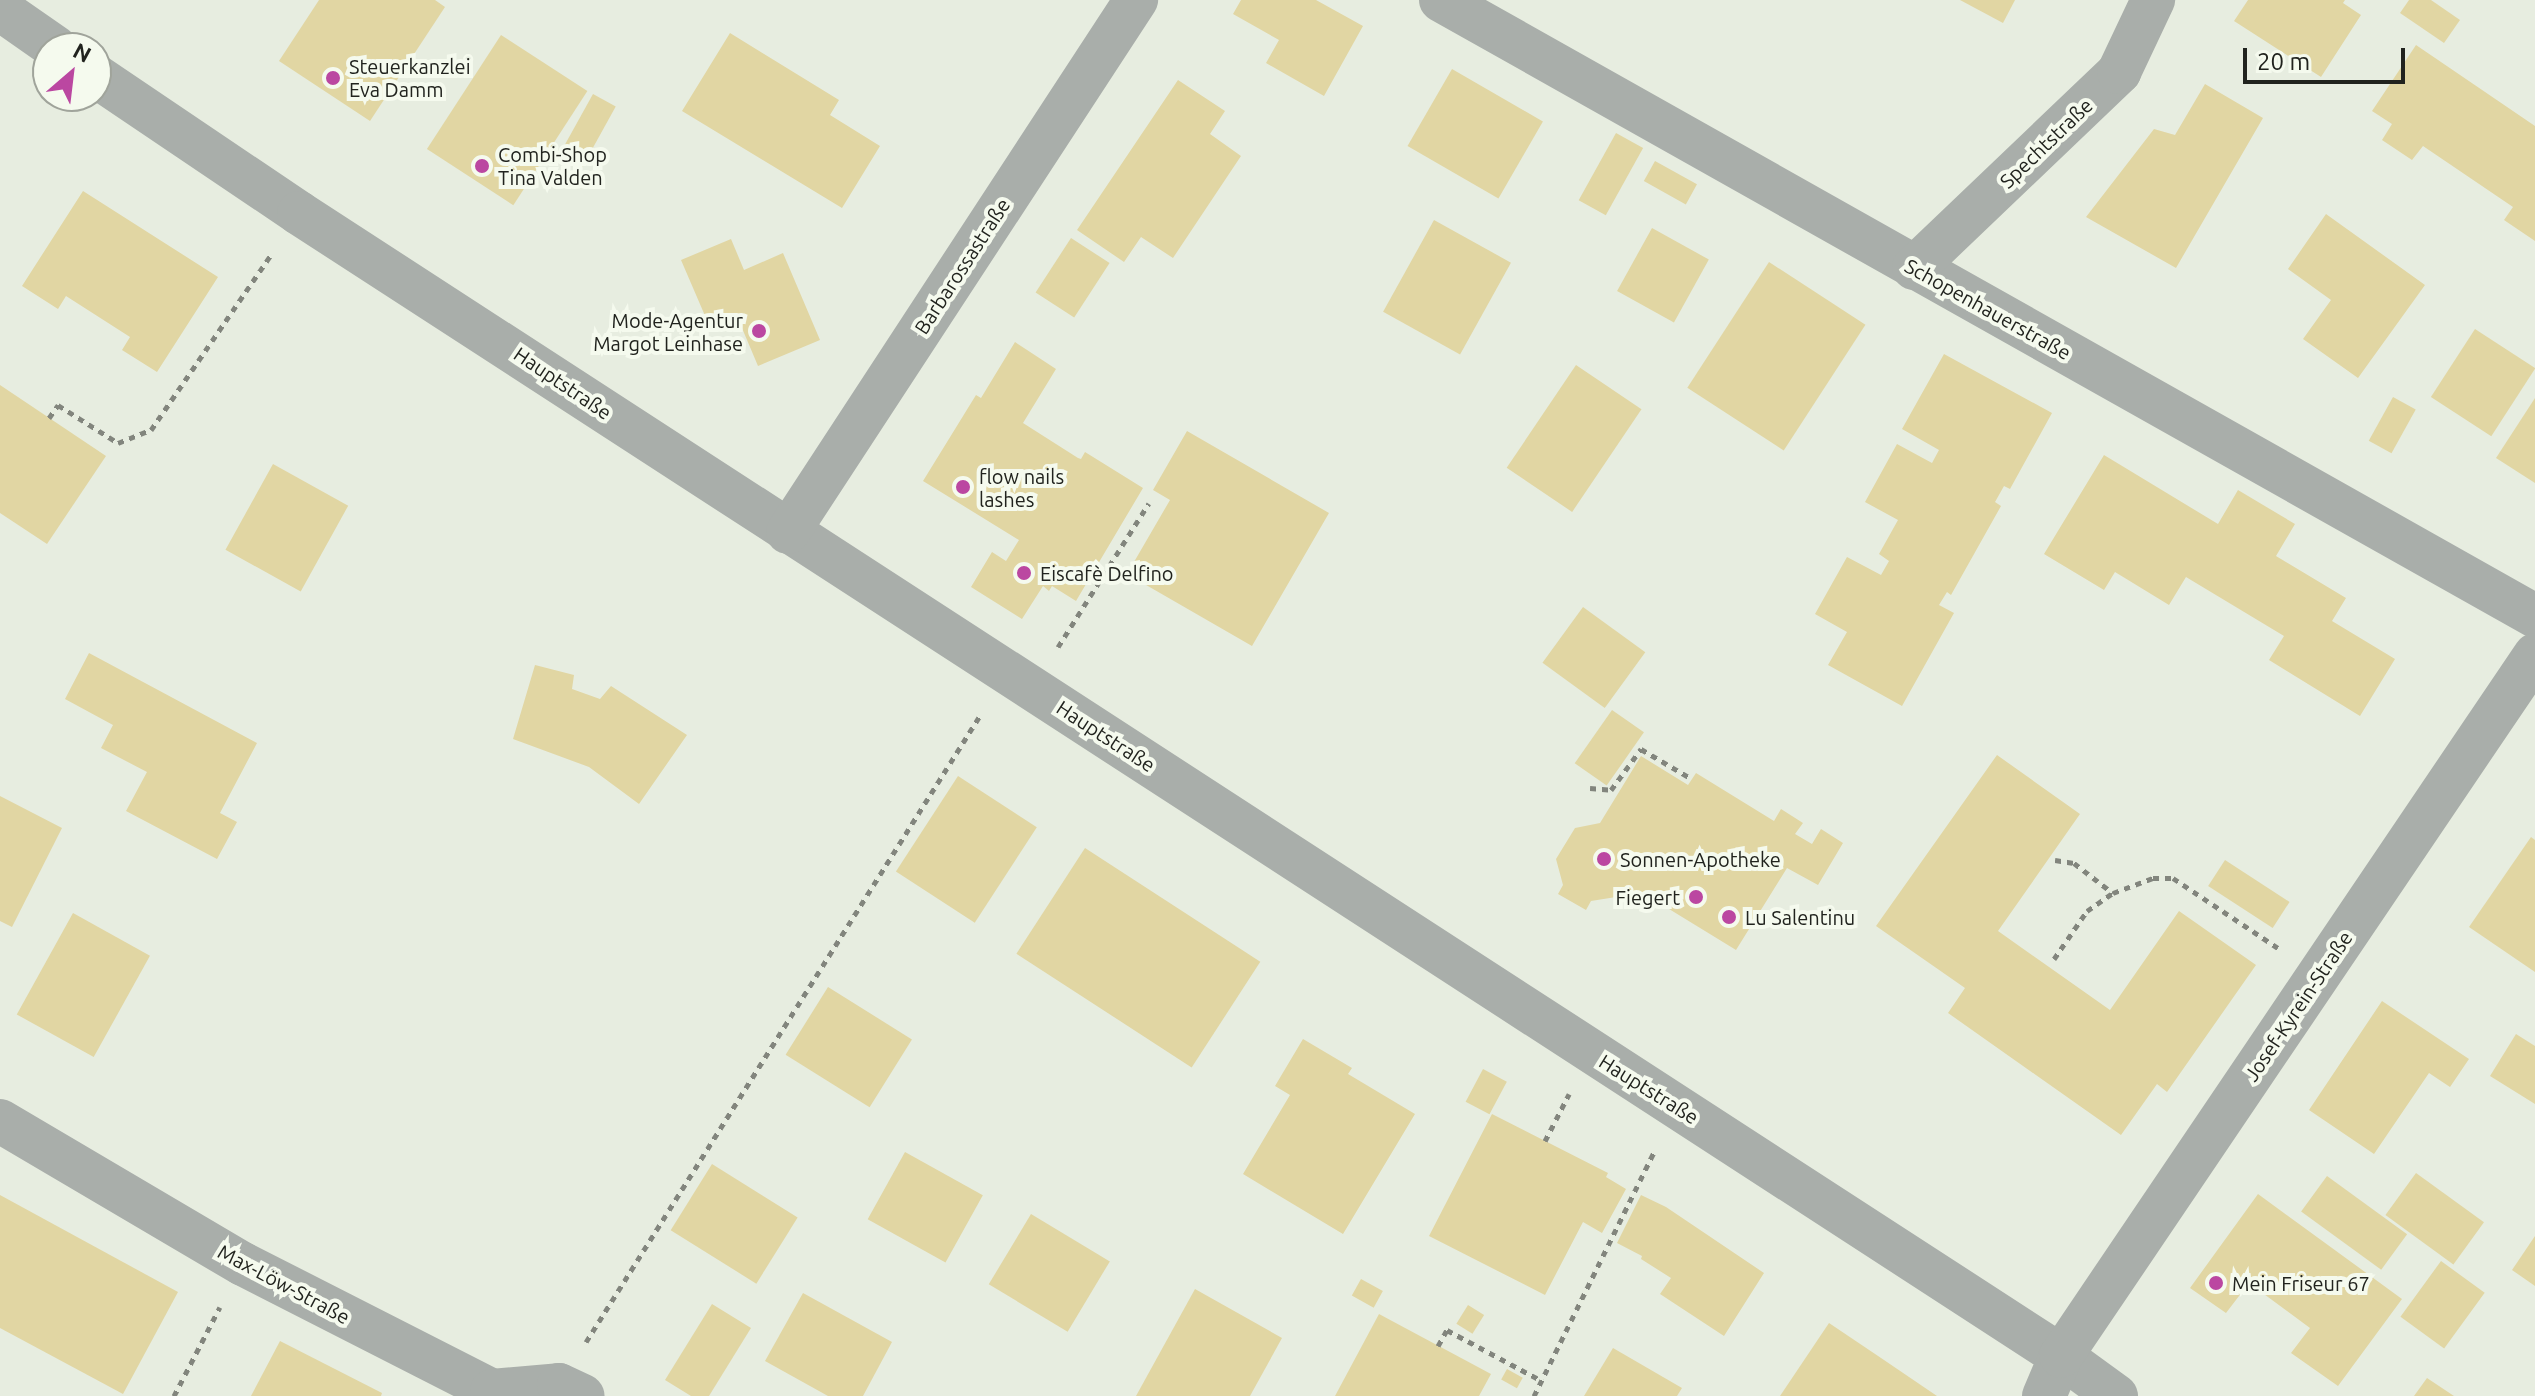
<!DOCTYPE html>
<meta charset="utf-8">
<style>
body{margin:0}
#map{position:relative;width:2535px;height:1396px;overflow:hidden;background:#e7ede0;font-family:Ubuntu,sans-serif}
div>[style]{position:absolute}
.building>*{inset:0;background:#e1d6a3;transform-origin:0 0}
.path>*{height:5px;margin-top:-2.5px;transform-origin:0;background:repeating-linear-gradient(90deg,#82857d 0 6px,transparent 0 12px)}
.minor>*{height:44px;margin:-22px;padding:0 22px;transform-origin:22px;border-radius:22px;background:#a9aeaa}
.dots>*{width:22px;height:22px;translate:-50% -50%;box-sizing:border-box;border:4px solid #f5faee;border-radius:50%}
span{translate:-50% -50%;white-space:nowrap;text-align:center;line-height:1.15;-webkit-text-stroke:8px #f5faee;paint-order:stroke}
.poi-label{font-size:20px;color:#21231e}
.left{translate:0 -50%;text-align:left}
.right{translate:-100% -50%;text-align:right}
.street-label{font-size:20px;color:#21231e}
.north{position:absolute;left:32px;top:32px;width:80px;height:80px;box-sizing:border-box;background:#f5faee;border:2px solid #a0a49b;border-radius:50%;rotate:28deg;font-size:22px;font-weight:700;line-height:32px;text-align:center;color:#21231e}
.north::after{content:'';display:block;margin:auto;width:28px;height:36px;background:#bb47a1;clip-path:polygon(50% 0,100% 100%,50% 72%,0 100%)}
.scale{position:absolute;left:2243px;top:48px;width:162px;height:36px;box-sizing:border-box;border:4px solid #21231e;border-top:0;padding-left:10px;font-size:24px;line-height:28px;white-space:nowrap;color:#21231e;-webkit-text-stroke:6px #f5faee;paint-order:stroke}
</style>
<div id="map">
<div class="building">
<div style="clip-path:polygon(319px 0,435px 0,445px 7px,370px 121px,279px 61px)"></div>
<div style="clip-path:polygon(1241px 0,1316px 0,1363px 26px,1324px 96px,1266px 63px,1279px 40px,1233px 14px)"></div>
<div style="clip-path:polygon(1960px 0,2015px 0,2003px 23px)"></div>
<div style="clip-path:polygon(2248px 0,2345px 0,2343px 3px,2361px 15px,2321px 77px,2234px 21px)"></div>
<div style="clip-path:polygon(2409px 0,2431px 0,2460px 20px,2444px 43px,2400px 13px)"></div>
<div style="clip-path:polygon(730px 33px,839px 100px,830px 115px,880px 146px,842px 208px,682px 111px)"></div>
<div style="left:501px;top:35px;width:103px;height:136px;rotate:33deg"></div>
<div style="clip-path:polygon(2416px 45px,2535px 126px,2535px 241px,2504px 220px,2513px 207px,2423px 146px,2412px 160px,2382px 140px,2392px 124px,2372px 111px)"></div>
<div style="left:1452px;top:69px;width:105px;height:89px;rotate:30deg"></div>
<div style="clip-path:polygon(1178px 80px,1225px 111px,1210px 134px,1241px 156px,1173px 258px,1141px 237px,1124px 262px,1077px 230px)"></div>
<div style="clip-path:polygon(2205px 84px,2263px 118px,2176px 268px,2086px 217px,2154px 129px,2175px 135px)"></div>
<div style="left:593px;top:94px;width:26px;height:71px;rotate:29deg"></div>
<div style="left:1616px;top:133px;width:31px;height:77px;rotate:29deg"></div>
<div style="left:1655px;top:161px;width:48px;height:23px;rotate:29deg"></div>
<div style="clip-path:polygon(83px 191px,218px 277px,157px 372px,122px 350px,130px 337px,66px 296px,58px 309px,22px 286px)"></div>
<div style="clip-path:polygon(2326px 214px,2425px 285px,2358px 378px,2303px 339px,2331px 300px,2288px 269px)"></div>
<div style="left:1434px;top:220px;width:88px;height:105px;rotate:29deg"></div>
<div style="left:1652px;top:228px;width:65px;height:72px;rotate:29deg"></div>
<div style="left:1071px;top:238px;width:46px;height:65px;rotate:33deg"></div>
<div style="clip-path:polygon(731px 239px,744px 270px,783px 253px,820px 340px,758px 366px,739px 321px,712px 332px,681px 260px)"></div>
<div style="left:1769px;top:262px;width:115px;height:150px;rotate:33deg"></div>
<div style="left:2475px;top:329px;width:72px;height:81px;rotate:33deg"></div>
<div style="clip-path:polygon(1015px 342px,1056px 369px,1023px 423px,1078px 458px,1081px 459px,1085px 452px,1143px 488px,1076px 601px,1052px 586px,1049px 591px,1043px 586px,1022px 619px,971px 587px,992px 552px,1006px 561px,1019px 540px,923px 481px,976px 395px,981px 398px)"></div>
<div style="clip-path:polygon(1944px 354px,2052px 413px,2010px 489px,2004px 486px,1995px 502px,2001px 506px,1951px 595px,1947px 592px,1939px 605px,1954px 613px,1902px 706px,1828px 665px,1847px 632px,1815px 614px,1847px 557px,1881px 575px,1889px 561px,1879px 554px,1898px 520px,1865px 502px,1897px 444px,1932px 463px,1939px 450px,1902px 429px)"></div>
<div style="left:1576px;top:365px;width:79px;height:124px;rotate:34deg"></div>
<div style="clip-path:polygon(0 385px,106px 456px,47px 544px,0 513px)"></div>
<div style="left:2393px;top:397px;width:26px;height:50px;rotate:29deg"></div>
<div style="clip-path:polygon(2535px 398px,2535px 483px,2496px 458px)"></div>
<div style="clip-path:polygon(1187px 431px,1329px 513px,1252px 646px,1127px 574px,1170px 500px,1153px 490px)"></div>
<div style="clip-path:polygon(2104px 455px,2218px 524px,2238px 490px,2295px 524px,2276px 556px,2346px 598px,2332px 621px,2395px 659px,2360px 716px,2269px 660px,2284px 636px,2186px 577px,2169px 605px,2115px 572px,2104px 590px,2044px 554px)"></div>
<div style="left:273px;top:464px;width:86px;height:98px;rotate:29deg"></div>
<div style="left:1583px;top:607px;width:77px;height:69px;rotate:36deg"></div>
<div style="clip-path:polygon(89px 653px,257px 743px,220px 813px,237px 822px,217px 859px,126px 811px,147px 772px,101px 748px,113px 725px,65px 699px)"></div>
<div style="clip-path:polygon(535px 665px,574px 675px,572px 689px,600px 699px,611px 686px,687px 735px,639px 804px,589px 767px,513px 739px)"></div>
<div style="left:1612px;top:710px;width:39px;height:65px;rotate:35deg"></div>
<div style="clip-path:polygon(1997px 755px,2080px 814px,1998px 931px,2110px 1010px,2179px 911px,2256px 965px,2167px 1092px,2157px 1084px,2121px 1135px,1948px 1013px,1965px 988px,1876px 926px)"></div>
<div style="clip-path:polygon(1641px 756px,1688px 785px,1696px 773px,1774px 821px,1781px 809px,1803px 823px,1795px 834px,1812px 844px,1821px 829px,1843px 843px,1818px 885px,1787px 868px,1736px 950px,1656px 901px,1652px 908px,1620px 888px,1616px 897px,1591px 901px,1586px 910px,1558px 894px,1563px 885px,1556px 859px,1575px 828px,1600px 823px)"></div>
<div style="left:958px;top:776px;width:94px;height:114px;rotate:33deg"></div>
<div style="clip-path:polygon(0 796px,62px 828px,12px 927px,0 921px)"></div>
<div style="clip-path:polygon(2531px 837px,2535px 840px,2535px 972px,2469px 927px)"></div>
<div style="left:1085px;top:848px;width:209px;height:126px;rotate:33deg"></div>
<div style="left:2225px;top:860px;width:77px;height:31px;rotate:33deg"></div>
<div style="left:73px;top:913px;width:88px;height:116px;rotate:29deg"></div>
<div style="left:828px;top:987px;width:99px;height:80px;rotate:32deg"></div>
<div style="clip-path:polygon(2382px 1001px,2469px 1059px,2450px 1087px,2429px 1073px,2374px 1154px,2309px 1110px)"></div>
<div style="clip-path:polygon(2516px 1034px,2535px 1046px,2535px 1104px,2490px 1076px)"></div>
<div style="clip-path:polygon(1303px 1039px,1352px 1068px,1348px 1074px,1415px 1114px,1343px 1234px,1243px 1174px,1290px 1095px,1275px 1086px)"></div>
<div style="left:1483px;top:1069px;width:27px;height:37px;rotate:28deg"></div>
<div style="clip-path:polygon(1492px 1114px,1608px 1173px,1606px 1177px,1626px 1189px,1602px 1233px,1583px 1222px,1545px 1295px,1429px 1236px)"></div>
<div style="left:905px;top:1152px;width:89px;height:77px;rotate:29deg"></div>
<div style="left:712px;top:1164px;width:101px;height:78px;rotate:32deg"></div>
<div style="left:2416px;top:1173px;width:84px;height:52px;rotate:36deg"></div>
<div style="left:2327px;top:1176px;width:99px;height:44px;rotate:36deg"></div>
<div style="clip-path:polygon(2258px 1194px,2402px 1299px,2338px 1386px,2291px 1353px,2310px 1328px,2249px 1283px,2226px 1313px,2190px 1288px)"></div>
<div style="clip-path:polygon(0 1195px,178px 1292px,123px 1394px,0 1328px)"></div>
<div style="clip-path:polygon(1641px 1195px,1666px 1207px,1764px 1273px,1724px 1336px,1660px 1294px,1671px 1278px,1641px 1259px,1642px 1256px,1617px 1243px)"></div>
<div style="left:1031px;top:1214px;width:92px;height:82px;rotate:31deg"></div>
<div style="clip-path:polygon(2535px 1236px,2535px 1286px,2512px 1270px)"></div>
<div style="left:2441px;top:1261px;width:54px;height:69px;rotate:36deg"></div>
<div style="left:1361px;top:1279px;width:25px;height:19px;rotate:29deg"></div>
<div style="clip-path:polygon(1195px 1289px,1282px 1338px,1250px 1396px,1136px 1396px)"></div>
<div style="clip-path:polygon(803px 1293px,892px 1342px,863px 1396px,828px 1396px,765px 1361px)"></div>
<div style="clip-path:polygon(712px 1304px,751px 1328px,709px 1396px,691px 1396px,665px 1380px)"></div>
<div style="left:1468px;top:1305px;width:19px;height:22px;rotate:32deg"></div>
<div style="clip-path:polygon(1379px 1314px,1491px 1374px,1479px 1396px,1335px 1396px)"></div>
<div style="clip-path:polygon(1829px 1323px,1884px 1360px,1937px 1396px,1780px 1396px)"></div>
<div style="clip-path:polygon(280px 1341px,382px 1393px,381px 1396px,251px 1396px)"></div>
<div style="clip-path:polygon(1613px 1348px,1682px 1388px,1677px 1396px,1584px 1396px)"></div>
<div style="left:1507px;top:1369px;width:18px;height:12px;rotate:29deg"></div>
<div style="clip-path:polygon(2427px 1378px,2454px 1396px,2414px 1396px)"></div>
</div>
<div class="path">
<div style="left:49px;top:418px;width:16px;rotate:-55deg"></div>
<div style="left:58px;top:405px;width:71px;rotate:32.3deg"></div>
<div style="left:118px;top:443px;width:35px;rotate:-22deg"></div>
<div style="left:151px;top:430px;width:212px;rotate:-55.6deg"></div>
<div style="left:1058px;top:647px;width:170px;rotate:-57.7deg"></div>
<div style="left:1590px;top:788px;width:21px;rotate:5deg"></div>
<div style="left:1611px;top:790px;width:51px;rotate:-53.8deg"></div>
<div style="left:1641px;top:749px;width:59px;rotate:30.5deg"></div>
<div style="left:2055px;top:860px;width:19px;rotate:9deg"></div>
<div style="left:2074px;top:863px;width:49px;rotate:37.6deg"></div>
<div style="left:2054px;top:959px;width:58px;rotate:-55.5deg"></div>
<div style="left:2087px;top:911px;width:32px;rotate:-35deg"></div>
<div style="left:2113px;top:893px;width:43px;rotate:-20.6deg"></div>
<div style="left:2153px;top:878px;width:20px"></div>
<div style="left:2173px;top:878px;width:126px;rotate:33.7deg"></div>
<div style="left:1545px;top:1141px;width:53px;rotate:-62.9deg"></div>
<div style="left:586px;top:1342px;width:742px;rotate:-57.83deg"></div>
<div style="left:1438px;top:1346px;width:18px;rotate:-61deg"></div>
<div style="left:1447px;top:1330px;width:108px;rotate:28.2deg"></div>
<div style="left:174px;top:1396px;width:100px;rotate:-62.7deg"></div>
<div style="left:1534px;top:1396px;width:272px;rotate:-63.8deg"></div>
</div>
<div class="minor">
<div style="left:1441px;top:0;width:1256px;rotate:29.38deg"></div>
<div style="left:0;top:9px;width:68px;rotate:34.9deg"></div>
<div style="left:96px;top:76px;width:245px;rotate:34deg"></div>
<div style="left:299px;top:213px;width:2100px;rotate:32.97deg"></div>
<div style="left:2061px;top:1356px;width:68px;rotate:36deg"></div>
<div style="left:1914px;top:268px;width:284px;rotate:-43.7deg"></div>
<div style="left:2119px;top:72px;width:80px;rotate:-64.7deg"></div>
<div style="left:788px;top:532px;width:636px;rotate:-56.81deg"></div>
<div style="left:0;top:1121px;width:282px;rotate:30.5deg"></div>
<div style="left:243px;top:1264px;width:280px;rotate:27deg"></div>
<div style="left:492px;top:1391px;width:67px;rotate:-5.1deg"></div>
<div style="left:559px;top:1385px;width:26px;rotate:25deg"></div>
<div style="left:2044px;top:1396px;width:43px;rotate:-67deg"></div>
<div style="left:2061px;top:1356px;width:846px;rotate:-55.93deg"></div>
</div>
<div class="dots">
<div style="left:333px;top:78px;background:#bb47a1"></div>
<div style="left:482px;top:166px;background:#bb47a1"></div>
<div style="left:759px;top:331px;background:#bb47a1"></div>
<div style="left:963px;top:487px;background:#bb47a1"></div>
<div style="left:1024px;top:573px;background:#bb47a1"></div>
<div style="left:1604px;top:859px;background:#bb47a1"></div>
<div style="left:1696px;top:897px;background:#bb47a1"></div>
<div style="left:1729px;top:917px;background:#bb47a1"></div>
<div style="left:2216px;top:1283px;background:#bb47a1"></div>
</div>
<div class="poi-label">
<span class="left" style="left:349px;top:78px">Steuerkanzlei<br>Eva Damm</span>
<span class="left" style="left:498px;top:166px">Combi-Shop<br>Tina Valden</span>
<span class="right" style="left:743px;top:332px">Mode-Agentur<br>Margot Leinhase</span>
<span class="left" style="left:979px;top:488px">flow nails<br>lashes</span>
<span class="left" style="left:1040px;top:573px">Eiscafè Delfino</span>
<span class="left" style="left:1620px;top:859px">Sonnen-Apotheke</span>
<span class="right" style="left:1680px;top:897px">Fiegert</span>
<span class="left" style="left:1745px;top:917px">Lu Salentinu</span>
<span class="left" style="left:2232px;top:1283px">Mein Friseur 67</span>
</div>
<div class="street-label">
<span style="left:2046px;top:143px;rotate:-44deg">Spechtstraße</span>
<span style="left:962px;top:266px;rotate:-57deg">Barbarossastraße</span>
<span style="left:1988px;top:309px;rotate:29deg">Schopenhauerstraße</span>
<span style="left:563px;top:383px;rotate:34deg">Hauptstraße</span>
<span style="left:1106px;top:736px;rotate:33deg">Hauptstraße</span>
<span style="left:2298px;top:1006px;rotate:-56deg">Josef-Kyrein-Straße</span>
<span style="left:1649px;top:1089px;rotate:32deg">Hauptstraße</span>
<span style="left:284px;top:1284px;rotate:28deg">Max-Löw-Straße</span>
</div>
<div class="north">N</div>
<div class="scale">20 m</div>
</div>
